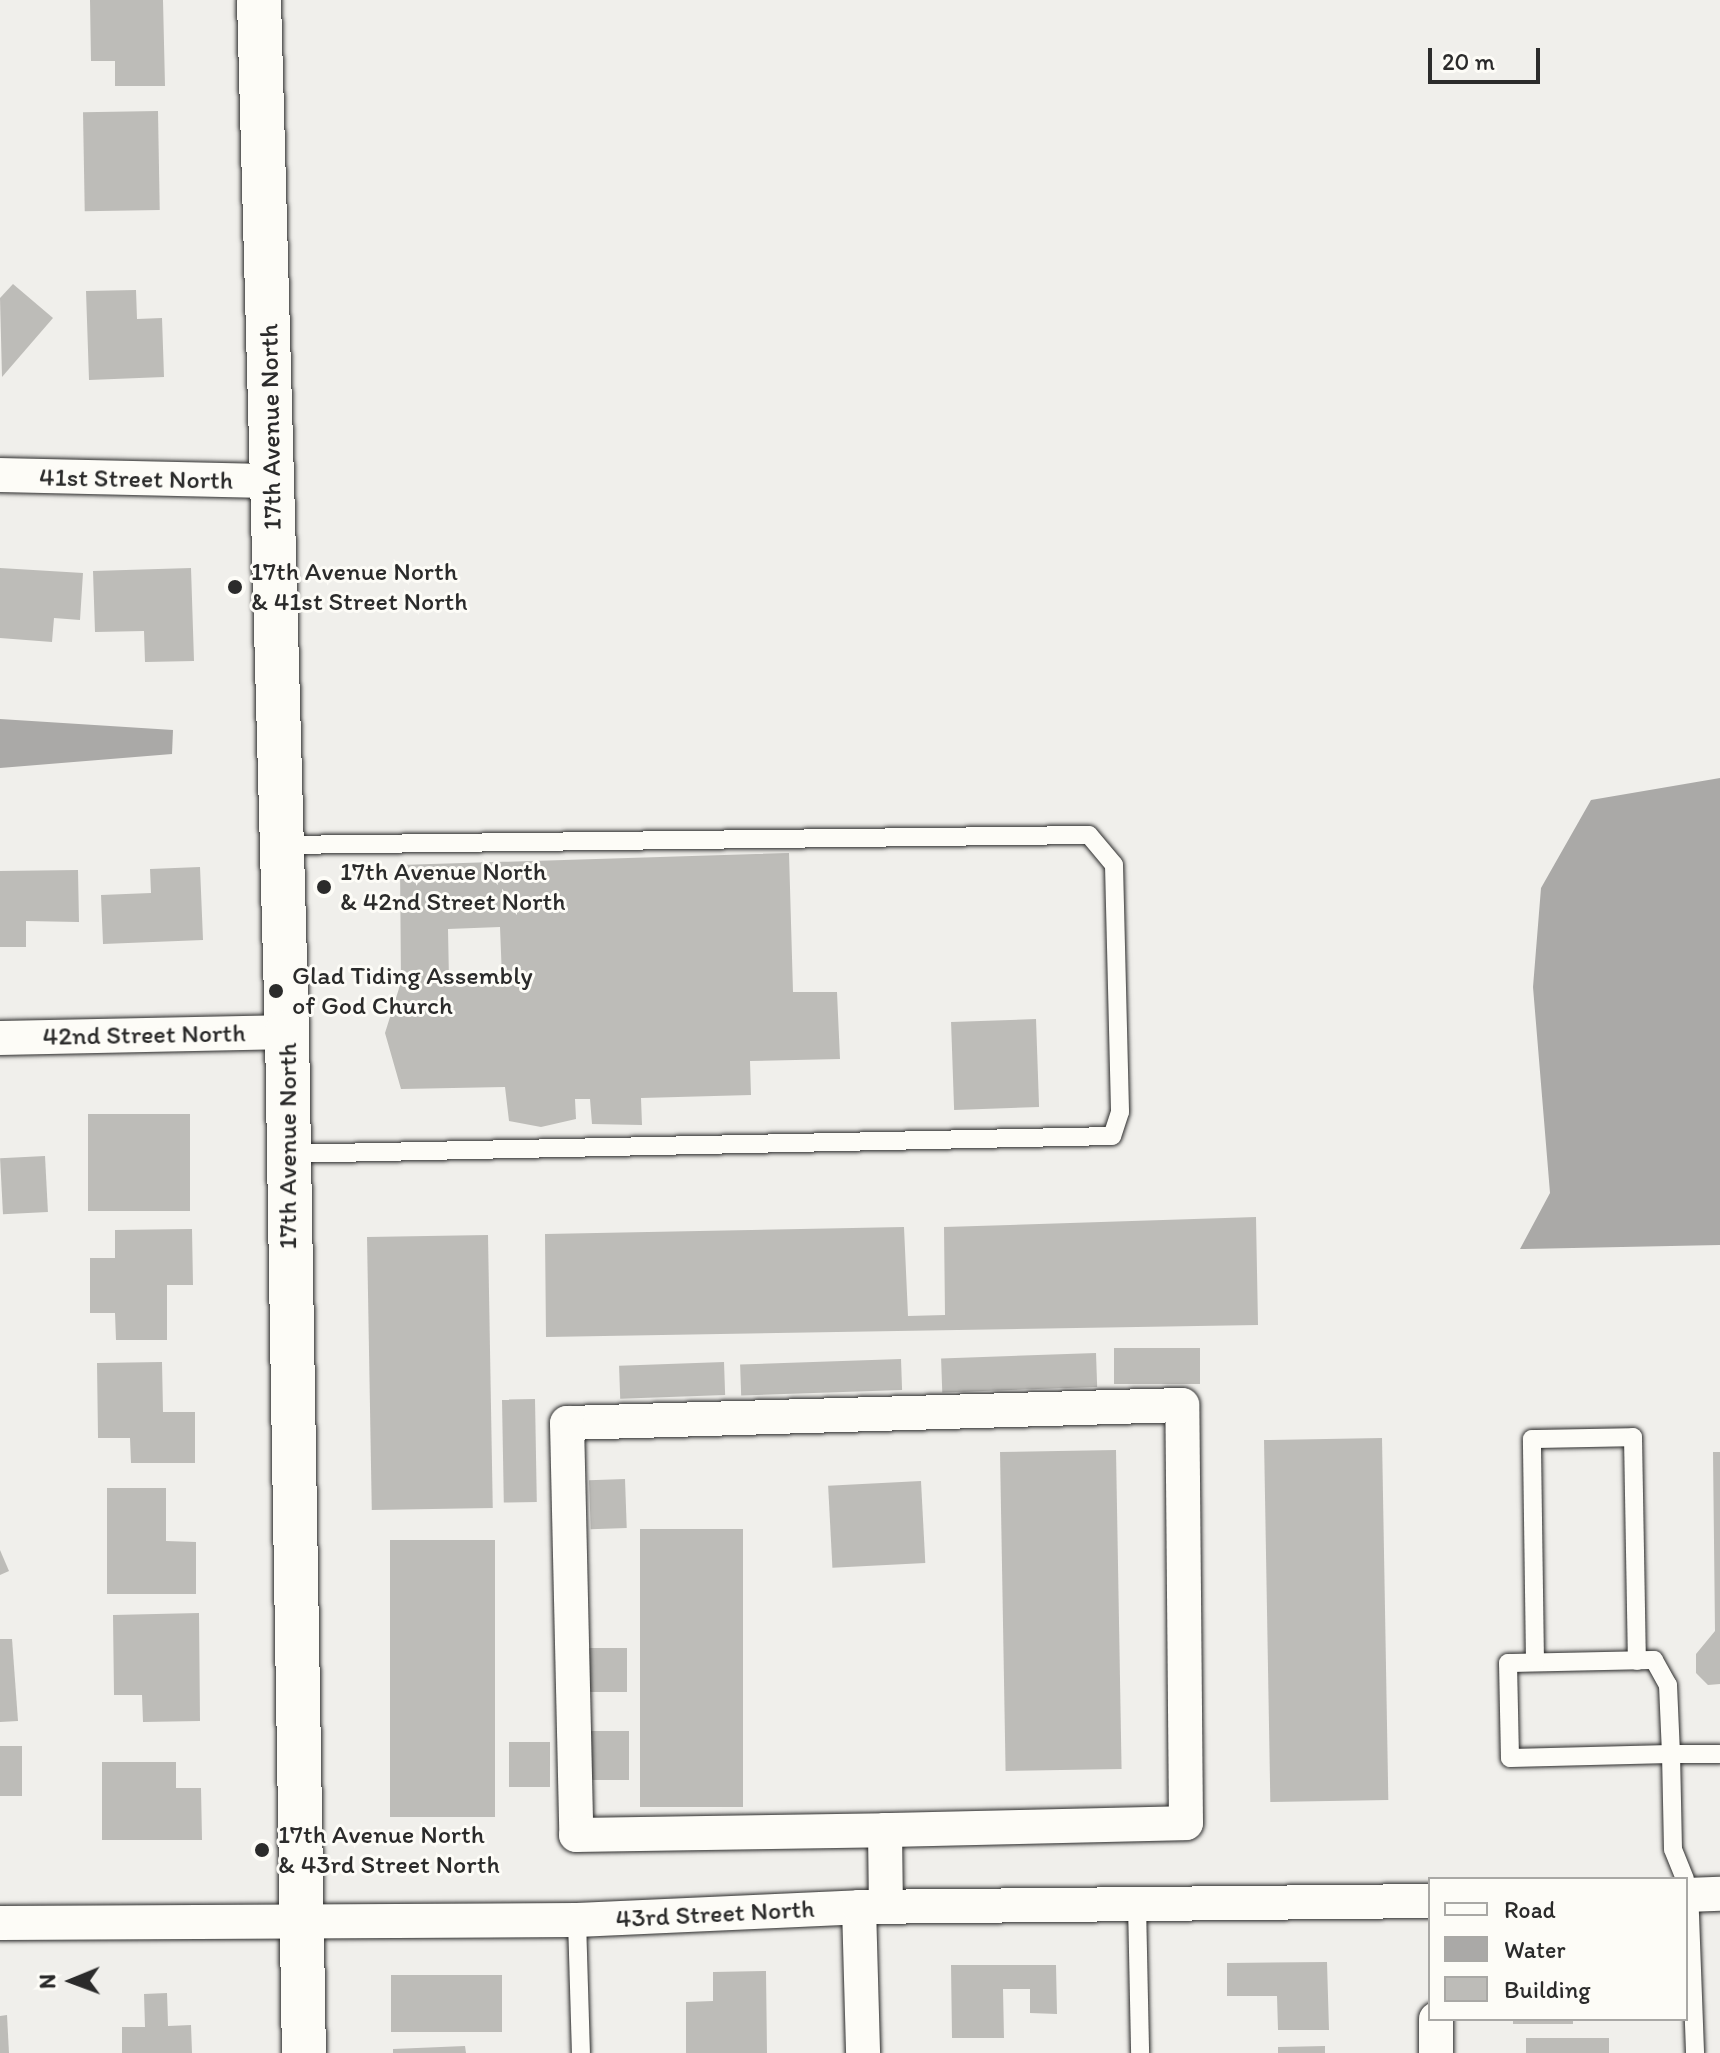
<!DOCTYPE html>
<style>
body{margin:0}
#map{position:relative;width:1720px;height:2053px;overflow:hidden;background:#f0efeb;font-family:Itim,sans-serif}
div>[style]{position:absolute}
.water>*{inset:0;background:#aaa9a7}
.building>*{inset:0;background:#bdbcb8;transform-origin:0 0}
.roads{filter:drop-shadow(0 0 2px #2b2b2b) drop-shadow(0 0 2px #2b2b2b)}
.lane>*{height:18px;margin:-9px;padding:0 9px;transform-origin:9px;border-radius:9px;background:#fdfcf7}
.street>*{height:34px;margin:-17px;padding:0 17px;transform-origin:17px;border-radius:17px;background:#fdfcf7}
.secondary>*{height:44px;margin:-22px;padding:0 22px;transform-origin:22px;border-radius:22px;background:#fdfcf7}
.dots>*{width:22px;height:22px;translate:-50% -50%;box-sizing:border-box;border:4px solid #fdfcf7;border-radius:50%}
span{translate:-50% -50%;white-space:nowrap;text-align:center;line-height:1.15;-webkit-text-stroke:6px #fdfcf7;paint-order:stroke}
.street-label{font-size:26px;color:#2b2b2b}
.poi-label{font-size:26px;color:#2b2b2b}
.left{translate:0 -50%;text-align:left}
.legend{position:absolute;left:1428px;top:1877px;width:260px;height:144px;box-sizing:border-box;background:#fdfcf7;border:2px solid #a9a8a5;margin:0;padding:10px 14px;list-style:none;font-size:24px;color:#2b2b2b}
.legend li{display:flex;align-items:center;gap:16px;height:40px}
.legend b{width:40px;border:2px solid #a9a8a5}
.north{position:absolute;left:32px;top:1941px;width:80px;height:80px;-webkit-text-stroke:6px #fdfcf7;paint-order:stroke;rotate:269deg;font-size:22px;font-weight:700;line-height:32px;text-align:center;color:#2b2b2b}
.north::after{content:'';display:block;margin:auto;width:28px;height:36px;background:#2b2b2b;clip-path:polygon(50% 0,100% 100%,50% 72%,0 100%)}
.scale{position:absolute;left:1428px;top:48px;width:112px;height:36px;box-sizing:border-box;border:4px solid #2b2b2b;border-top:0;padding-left:10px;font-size:24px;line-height:28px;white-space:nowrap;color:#2b2b2b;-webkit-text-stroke:6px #fdfcf7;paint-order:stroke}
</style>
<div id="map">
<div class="water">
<div style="clip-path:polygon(0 719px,173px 730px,172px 754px,0 768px)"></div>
<div style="clip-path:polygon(1720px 778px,1720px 1245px,1520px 1249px,1550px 1193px,1533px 987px,1541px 888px,1591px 800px)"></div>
</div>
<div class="building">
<div style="clip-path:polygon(90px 0,163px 0,165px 86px,115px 86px,115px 61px,91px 61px)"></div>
<div style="left:158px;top:111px;width:99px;height:75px;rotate:89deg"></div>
<div style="clip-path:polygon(13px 284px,53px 318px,2px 377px,0 298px)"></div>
<div style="clip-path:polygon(136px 290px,137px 319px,162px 318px,164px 377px,89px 380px,86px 291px)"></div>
<div style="clip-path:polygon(0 568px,83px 573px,80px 620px,54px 618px,52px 642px,0 638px)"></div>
<div style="clip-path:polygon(191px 568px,194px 661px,145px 662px,144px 631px,95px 632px,93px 571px)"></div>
<div style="clip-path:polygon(evenodd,789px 853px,793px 992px,837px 992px,840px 1059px,750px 1061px,751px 1095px,641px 1098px,642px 1125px,592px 1124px,590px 1099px,575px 1099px,576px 1119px,541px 1127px,509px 1121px,505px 1087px,401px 1089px,385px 1033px,401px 982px,400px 865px,789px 853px,500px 927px,502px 978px,449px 980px,448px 929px,500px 927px)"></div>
<div style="clip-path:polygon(200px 867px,203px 940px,103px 944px,101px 895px,151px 893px,150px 869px)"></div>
<div style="clip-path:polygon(78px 870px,79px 922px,26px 921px,26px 947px,0 947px,0 871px)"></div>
<div style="left:1036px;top:1019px;width:88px;height:85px;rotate:88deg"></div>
<div style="left:88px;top:1114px;width:102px;height:97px"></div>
<div style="left:45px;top:1156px;width:56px;height:45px;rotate:87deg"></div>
<div style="clip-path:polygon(1256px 1217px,1258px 1325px,546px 1337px,545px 1234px,904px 1227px,908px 1316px,945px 1315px,944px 1227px)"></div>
<div style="clip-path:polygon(192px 1229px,193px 1285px,167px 1285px,167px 1340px,116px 1340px,115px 1313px,90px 1313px,90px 1258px,115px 1258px,115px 1230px)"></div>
<div style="left:488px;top:1235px;width:273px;height:121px;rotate:89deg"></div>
<div style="left:1200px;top:1348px;width:36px;height:86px;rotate:90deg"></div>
<div style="left:1096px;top:1353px;width:34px;height:155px;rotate:88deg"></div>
<div style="left:901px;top:1359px;width:31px;height:161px;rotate:88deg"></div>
<div style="clip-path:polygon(162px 1362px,163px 1412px,195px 1412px,195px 1463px,131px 1463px,130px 1438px,98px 1438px,97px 1363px)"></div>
<div style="left:724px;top:1362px;width:33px;height:105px;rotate:88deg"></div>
<div style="left:535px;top:1399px;width:103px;height:33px;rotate:89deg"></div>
<div style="left:1382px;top:1438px;width:362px;height:118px;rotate:89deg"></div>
<div style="left:1116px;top:1450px;width:319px;height:116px;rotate:89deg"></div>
<div style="clip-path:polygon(1713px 1452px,1720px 1452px,1720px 1684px,1708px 1685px,1696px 1673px,1696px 1654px,1715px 1631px)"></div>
<div style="left:625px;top:1479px;width:49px;height:36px;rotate:88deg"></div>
<div style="left:921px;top:1481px;width:82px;height:93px;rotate:87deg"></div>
<div style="clip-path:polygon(107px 1488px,166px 1488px,166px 1541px,196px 1542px,196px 1594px,107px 1594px)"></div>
<div style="left:743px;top:1529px;width:278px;height:103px;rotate:90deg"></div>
<div style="left:495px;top:1540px;width:277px;height:105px;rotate:90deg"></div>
<div style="clip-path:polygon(0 1550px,9px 1571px,0 1575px)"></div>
<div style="clip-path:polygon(199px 1613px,200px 1721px,143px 1722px,142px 1695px,114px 1695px,113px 1615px)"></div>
<div style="clip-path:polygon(0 1639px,12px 1639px,18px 1721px,0 1722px)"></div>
<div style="left:586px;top:1648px;width:41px;height:44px"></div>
<div style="left:629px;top:1731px;width:49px;height:41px;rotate:90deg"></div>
<div style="left:509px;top:1742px;width:41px;height:45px"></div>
<div style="left:0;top:1746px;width:22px;height:50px"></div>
<div style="clip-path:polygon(102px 1762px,176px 1762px,176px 1788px,201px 1788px,202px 1840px,102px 1840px)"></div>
<div style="clip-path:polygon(1327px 1962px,1329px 2030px,1278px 2030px,1277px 1996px,1227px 1996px,1227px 1963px)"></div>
<div style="clip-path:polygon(951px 1965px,1056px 1965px,1057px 2014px,1030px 2013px,1030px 1989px,1003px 1989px,1004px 2038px,952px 2038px)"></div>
<div style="clip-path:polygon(766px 1971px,767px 2053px,686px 2053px,686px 2002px,713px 2001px,713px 1972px)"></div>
<div style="left:391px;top:1975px;width:111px;height:57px"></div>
<div style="clip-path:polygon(167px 1993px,168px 2026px,191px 2025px,192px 2053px,122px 2053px,122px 2027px,145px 2027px,144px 1994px)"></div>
<div style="clip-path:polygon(7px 2015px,9px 2053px,0 2053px,0 2016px)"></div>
<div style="left:1513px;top:2019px;width:60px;height:5px"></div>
<div style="left:1609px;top:2038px;width:15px;height:83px;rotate:90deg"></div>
<div style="clip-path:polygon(465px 2046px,466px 2053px,393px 2053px,393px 2049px)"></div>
<div style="clip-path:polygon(1325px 2046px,1325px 2053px,1278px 2053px,1278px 2047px)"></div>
</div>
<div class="roads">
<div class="lane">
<div style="left:281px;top:845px;width:808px;rotate:-0.71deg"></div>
<div style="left:1089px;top:835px;width:39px;rotate:50deg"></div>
<div style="left:1114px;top:865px;width:247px;rotate:88.6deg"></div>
<div style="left:1120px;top:1112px;width:25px;rotate:108deg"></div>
<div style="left:1112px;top:1136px;width:825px;rotate:178.75deg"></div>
<div style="left:1654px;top:1660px;width:29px;rotate:61deg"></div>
<div style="left:1668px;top:1685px;width:69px;rotate:87.5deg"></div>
<div style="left:1671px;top:1754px;width:161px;rotate:178.6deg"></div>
<div style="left:1510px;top:1758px;width:95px;rotate:-91.2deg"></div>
<div style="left:1508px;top:1663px;width:146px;rotate:-1.2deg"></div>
<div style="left:1535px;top:1662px;width:223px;rotate:-90.8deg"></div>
<div style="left:1532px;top:1439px;width:101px;rotate:-1.1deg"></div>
<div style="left:1633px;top:1437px;width:224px;rotate:89deg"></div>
<div style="left:1685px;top:1879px;width:32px;rotate:-112deg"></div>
<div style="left:1673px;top:1849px;width:95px;rotate:-91.2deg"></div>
<div style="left:1671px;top:1754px;width:49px"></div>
<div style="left:1689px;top:1888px;width:165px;rotate:87.9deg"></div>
<div style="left:1137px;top:1904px;width:149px;rotate:88.8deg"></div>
<div style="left:577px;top:1920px;width:133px;rotate:88.3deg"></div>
</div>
<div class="street">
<div style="left:0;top:475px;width:272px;rotate:1.3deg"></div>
<div style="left:0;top:1038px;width:287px;rotate:-1.2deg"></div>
<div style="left:885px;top:1830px;width:301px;rotate:-1.3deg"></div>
<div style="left:1186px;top:1823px;width:418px;rotate:-90.5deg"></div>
<div style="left:1182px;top:1405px;width:615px;rotate:178.32deg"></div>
<div style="left:567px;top:1423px;width:412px;rotate:88.7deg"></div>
<div style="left:576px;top:1835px;width:309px;rotate:-0.9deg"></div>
<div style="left:885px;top:1830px;width:77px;rotate:89.3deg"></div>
<div style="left:1686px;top:1895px;width:34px;rotate:-2deg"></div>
<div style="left:859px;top:1907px;width:146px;rotate:88.4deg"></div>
<div style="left:0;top:1923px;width:577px;rotate:-0.3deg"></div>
<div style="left:577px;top:1920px;width:282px;rotate:-2.6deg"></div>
<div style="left:859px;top:1907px;width:571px;rotate:-0.6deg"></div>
<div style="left:1436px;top:2019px;width:34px;rotate:90deg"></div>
</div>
<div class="secondary">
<div style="left:259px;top:0;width:1032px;rotate:88.45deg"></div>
<div style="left:287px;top:1032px;width:1021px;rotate:89.05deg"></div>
</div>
</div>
<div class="dots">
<div style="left:235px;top:587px;background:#2b2b2b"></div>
<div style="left:324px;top:887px;background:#2b2b2b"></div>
<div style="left:276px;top:991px;background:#2b2b2b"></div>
<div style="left:262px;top:1850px;background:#2b2b2b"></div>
</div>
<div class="street-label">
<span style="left:271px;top:427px;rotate:-91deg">17th Avenue North</span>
<span style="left:136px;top:479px;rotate:1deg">41st Street North</span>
<span style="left:144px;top:1035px;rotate:-1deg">42nd Street North</span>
<span style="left:288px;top:1146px;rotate:-90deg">17th Avenue North</span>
<span style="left:715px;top:1914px;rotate:-3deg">43rd Street North</span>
</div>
<div class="poi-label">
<span class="left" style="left:251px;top:587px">17th Avenue North<br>&amp; 41st Street North</span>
<span class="left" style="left:340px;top:887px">17th Avenue North<br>&amp; 42nd Street North</span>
<span class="left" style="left:292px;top:991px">Glad Tiding Assembly<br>of God Church</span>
<span class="left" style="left:278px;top:1850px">17th Avenue North<br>&amp; 43rd Street North</span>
</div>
<ul class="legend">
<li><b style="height:10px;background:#fdfcf7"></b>Road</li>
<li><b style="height:22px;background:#aaa9a7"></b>Water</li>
<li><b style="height:22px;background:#bdbcb8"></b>Building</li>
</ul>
<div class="north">N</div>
<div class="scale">20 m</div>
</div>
